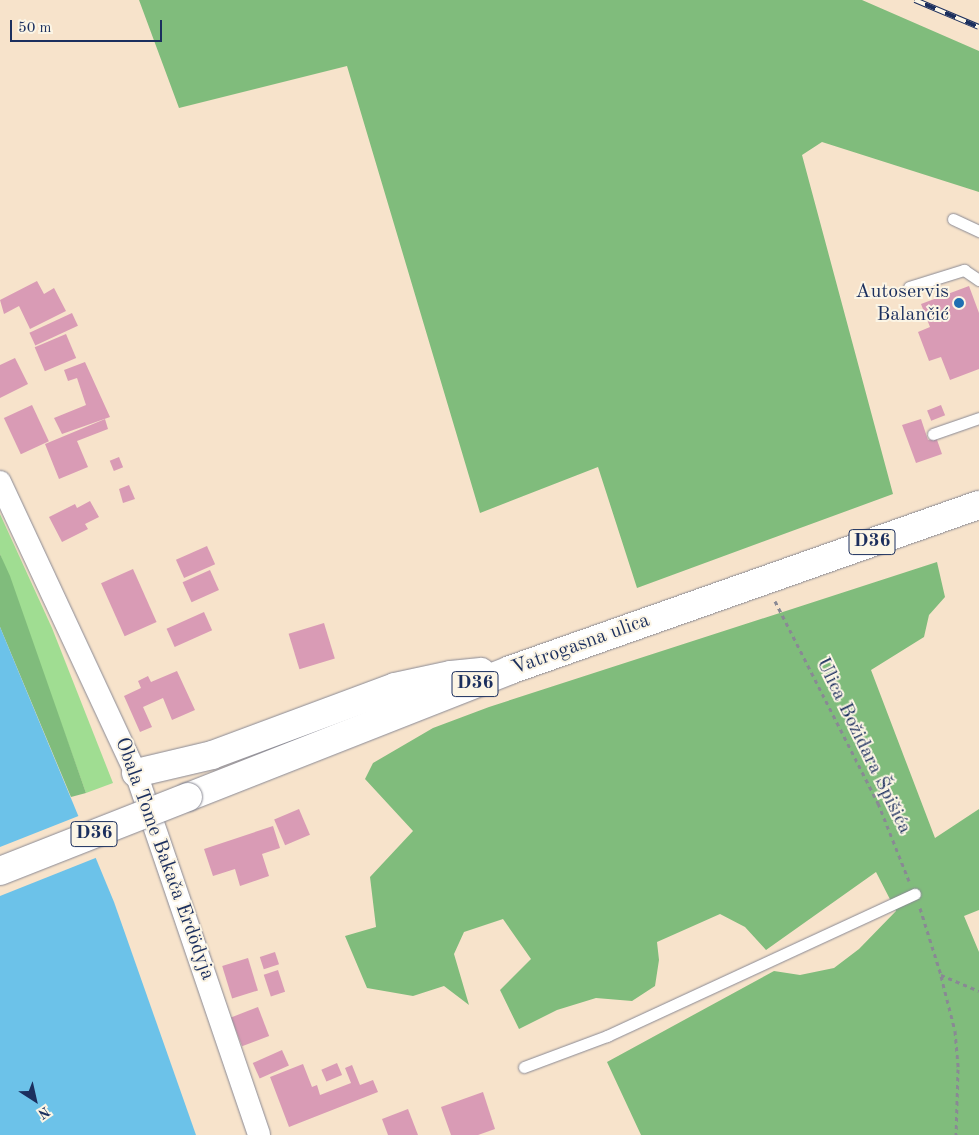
<!DOCTYPE html>
<meta charset="utf-8">
<style>
body{margin:0}
#map{position:relative;width:979px;height:1135px;overflow:hidden;background:#f7e3cb;font-family:"Old Standard TT",serif}
div>[style]{position:absolute}
.green>*{inset:0;background:#a0dd92}
.forest>*{inset:0;background:#80bc7c}
.water>*{inset:0;background:#6cc2e9}
.pier>*{inset:0;background:#f7e3cb}
.building>*{inset:0;background:#d99bb5;transform-origin:0 0}
.path>*{height:3px;margin-top:-1.5px;transform-origin:0;background:repeating-linear-gradient(90deg,#898994 0 4px,transparent 0 8px)}
.roads{filter:drop-shadow(0 0 1px #898994) drop-shadow(0 0 1px #898994)}
.service>*{height:11px;margin:-5.5px;padding:0 5.5px;transform-origin:5.5px;border-radius:5.5px;background:#fff}
.minor>*{height:22px;margin:-11px;padding:0 11px;transform-origin:11px;border-radius:11px;background:#fff}
.primary>*{height:28px;margin:-14px;padding:0 14px;transform-origin:14px;border-radius:14px;background:#fff}
.rail>*{height:5.5px;margin-top:-2.75px;transform-origin:0;background:repeating-linear-gradient(90deg,#fcf5e5 0 11px,#1b2f5e 0 22px);box-sizing:border-box;border-block:1px solid #1b2f5e}
.bridges{filter:drop-shadow(0 0 1px #898994) drop-shadow(0 0 1px #898994)}
.primary-bridge>*{height:28px;margin:-14px;padding:0 14px;transform-origin:14px;border-radius:14px;background:#fff}
.dots>*{width:14px;height:14px;translate:-50% -50%;box-sizing:border-box;border:2px solid #fcf5e5;border-radius:50%}
span{translate:-50% -50%;white-space:nowrap;text-align:center;line-height:1.15;-webkit-text-stroke:4px #fcf5e5;paint-order:stroke}
.shield-label span{padding:1px 4px;background:#fcf5e5;border:1px solid;border-radius:4px;-webkit-text-stroke-width:0}
.shield-label{font-size:19px;color:#1b2f5e;font-weight:700}
.poi-label{font-size:20px;color:#1b2f5e}
.right{translate:-100% -50%;text-align:right}
.street-label{font-size:20px;color:#1b2f5e}
.north{position:absolute;left:10px;top:1075px;width:50px;height:50px;-webkit-text-stroke:4px #fcf5e5;paint-order:stroke;rotate:145deg;font-size:14px;font-weight:700;line-height:20px;text-align:center;color:#1b2f5e}
.north::after{content:'';display:block;margin:auto;width:18px;height:22px;background:#1b2f5e;clip-path:polygon(50% 0,100% 100%,50% 72%,0 100%)}
.scale{position:absolute;left:10px;top:20px;width:152px;height:22px;box-sizing:border-box;border:2px solid #1b2f5e;border-top:0;padding-left:6px;font-size:15px;line-height:18px;white-space:nowrap;color:#1b2f5e;-webkit-text-stroke:4px #fcf5e5;paint-order:stroke}
</style>
<div id="map">
<div class="green">
<div style="clip-path:polygon(0 514px,52px 628px,113px 783px,86px 793px,0 554px)"></div>
</div>
<div class="forest">
<div style="clip-path:polygon(139px 0,862px 0,979px 51px,979px 192px,822px 142px,802px 155px,893px 494px,637px 588px,598px 467px,480px 513px,347px 66px,179px 108px)"></div>
<div style="clip-path:polygon(0 554px,10px 576px,86px 793px,71px 797px,0 627px)"></div>
<div style="clip-path:polygon(937px 562px,945px 597px,929px 615px,924px 637px,871px 670px,935px 838px,979px 809px,979px 910px,964px 916px,979px 952px,979px 1135px,641px 1135px,607px 1062px,774px 971px,800px 975px,834px 968px,859px 949px,896px 911px,876px 872px,766px 950px,745px 927px,720px 914px,657px 942px,659px 960px,655px 986px,632px 1001px,596px 998px,557px 1010px,519px 1029px,500px 990px,531px 959px,503px 919px,464px 932px,454px 954px,469px 1005px,444px 986px,413px 996px,367px 988px,345px 936px,376px 927px,370px 877px,413px 831px,365px 779px,373px 763px,433px 728px,489px 707px)"></div>
</div>
<div class="water">
<div style="clip-path:polygon(0 627px,114px 902px,196px 1135px,0 1135px)"></div>
</div>
<div class="pier">
<div style="clip-path:polygon(81px 815px,98px 857px,0 896px,0 847px)"></div>
</div>
<div class="building">
<div style="clip-path:polygon(37px 281px,44px 294px,54px 288px,66px 311px,30px 329px,19px 306px,4px 314px,0 300px)"></div>
<div style="clip-path:polygon(969px 286px,979px 313px,979px 369px,950px 380px,941px 357px,929px 361px,918px 332px,930px 327px,921px 304px)"></div>
<div style="left:72px;top:313px;width:14px;height:47px;rotate:65deg"></div>
<div style="left:66px;top:334px;width:26px;height:34px;rotate:67deg"></div>
<div style="clip-path:polygon(15px 358px,28px 384px,0 398px,0 365px)"></div>
<div style="clip-path:polygon(85px 362px,110px 417px,62px 434px,54px 418px,86px 405px,77px 378px,68px 381px,64px 370px)"></div>
<div style="left:32px;top:405px;width:40px;height:31px;rotate:65deg"></div>
<div style="left:941px;top:405px;width:11px;height:15px;rotate:68deg"></div>
<div style="clip-path:polygon(105px 419px,108px 429px,77px 441px,88px 467px,59px 479px,45px 444px)"></div>
<div style="clip-path:polygon(921px 419px,928px 440px,936px 437px,942px 454px,916px 463px,902px 425px)"></div>
<div style="left:119px;top:457px;width:11px;height:10px;rotate:68deg"></div>
<div style="clip-path:polygon(129px 485px,135px 499px,123px 503px,119px 489px)"></div>
<div style="clip-path:polygon(90px 501px,99px 517px,85px 524px,88px 529px,62px 542px,49px 517px,75px 504px,77px 508px)"></div>
<div style="left:207px;top:546px;width:20px;height:34px;rotate:66deg"></div>
<div style="left:133px;top:569px;width:58px;height:35px;rotate:66deg"></div>
<div style="left:210px;top:570px;width:22px;height:30px;rotate:66deg"></div>
<div style="left:204px;top:612px;width:20px;height:41px;rotate:66deg"></div>
<div style="left:324px;top:623px;width:37px;height:37px;rotate:73deg"></div>
<div style="clip-path:polygon(177px 671px,195px 710px,172px 720px,163px 698px,143px 707px,152px 727px,140px 732px,124px 696px,141px 688px,138px 681px,148px 676px,151px 682px)"></div>
<div style="left:299px;top:809px;width:28px;height:27px;rotate:67deg"></div>
<div style="clip-path:polygon(273px 826px,280px 848px,262px 854px,269px 876px,240px 886px,235px 869px,213px 876px,204px 849px)"></div>
<div style="left:275px;top:952px;width:13px;height:16px;rotate:72deg"></div>
<div style="left:248px;top:958px;width:34px;height:27px;rotate:73deg"></div>
<div style="left:278px;top:970px;width:23px;height:15px;rotate:72deg"></div>
<div style="left:258px;top:1007px;width:31px;height:29px;rotate:69deg"></div>
<div style="left:282px;top:1050px;width:17px;height:32px;rotate:66deg"></div>
<div style="left:337px;top:1063px;width:13px;height:17px;rotate:67deg"></div>
<div style="clip-path:polygon(303px 1064px,312px 1087px,317px 1085px,320px 1095px,351px 1083px,345px 1068px,352px 1065px,360px 1085px,373px 1080px,378px 1092px,289px 1127px,270px 1077px)"></div>
<div style="clip-path:polygon(483px 1092px,495px 1129px,478px 1135px,451px 1135px,441px 1107px)"></div>
<div style="clip-path:polygon(408px 1109px,418px 1135px,388px 1135px,382px 1119px)"></div>
</div>
<div class="path">
<div style="left:775px;top:601px;width:227px;rotate:63deg"></div>
<div style="left:878px;top:803px;width:84px;rotate:68.3deg"></div>
<div style="left:920px;top:908px;width:70px;rotate:72.6deg"></div>
<div style="left:941px;top:975px;width:41px;rotate:22.8deg"></div>
<div style="left:941px;top:976px;width:57px;rotate:75.7deg"></div>
<div style="left:955px;top:1031px;width:38px;rotate:85deg"></div>
<div style="left:958px;top:1069px;width:66px;rotate:91.7deg"></div>
</div>
<div class="roads">
<div class="service">
<div style="left:953px;top:219px;width:29px;rotate:25deg"></div>
<div style="left:909px;top:287px;width:58px;rotate:-17.2deg"></div>
<div style="left:964px;top:270px;width:18px;rotate:34deg"></div>
<div style="left:933px;top:434px;width:49px;rotate:-19.2deg"></div>
<div style="left:524px;top:1067px;width:89px;rotate:-20.5deg"></div>
<div style="left:607px;top:1036px;width:339px;rotate:-24.8deg"></div>
</div>
<div class="minor">
<div style="left:0;top:482px;width:321px;rotate:65deg"></div>
<div style="left:136px;top:773px;width:382px;rotate:71.2deg"></div>
</div>
<div class="primary">
<div style="left:136px;top:773px;width:78px;rotate:-13.3deg"></div>
<div style="left:212px;top:755px;width:195px;rotate:-20.4deg"></div>
<div style="left:395px;top:687px;width:57px;rotate:-12.1deg"></div>
<div style="left:451px;top:675px;width:30px;rotate:-6deg"></div>
<div style="left:188px;top:797px;width:346px;rotate:-21.5deg"></div>
<div style="left:510px;top:670px;width:497px;rotate:-19.4deg"></div>
</div>
</div>
<div class="rail">
<div style="left:915px;top:0;width:69px;rotate:22.9deg"></div>
</div>
<div class="bridges">
<div class="primary-bridge">
<div style="left:0;top:871px;width:202px;rotate:-21.5deg"></div>
</div>
</div>
<div class="dots">
<div style="left:959px;top:303px;background:#1f6fb2"></div>
</div>
<div class="shield-label">
<span style="left:872px;top:542px">D36</span>
<span style="left:475px;top:684px">D36</span>
<span style="left:94px;top:834px">D36</span>
</div>
<div class="poi-label">
<span class="right" style="left:949px;top:304px">Autoservis<br>Balančić</span>
</div>
<div class="street-label">
<span style="left:581px;top:645px;rotate:-20deg">Vatrogasna ulica</span>
<span style="left:863px;top:746px;rotate:64deg">Ulica Božidara Špišića</span>
<span style="left:164px;top:859px;rotate:70deg">Obala Tome Bakača Erdödyja</span>
</div>
<div class="north">N</div>
<div class="scale">50 m</div>
</div>
